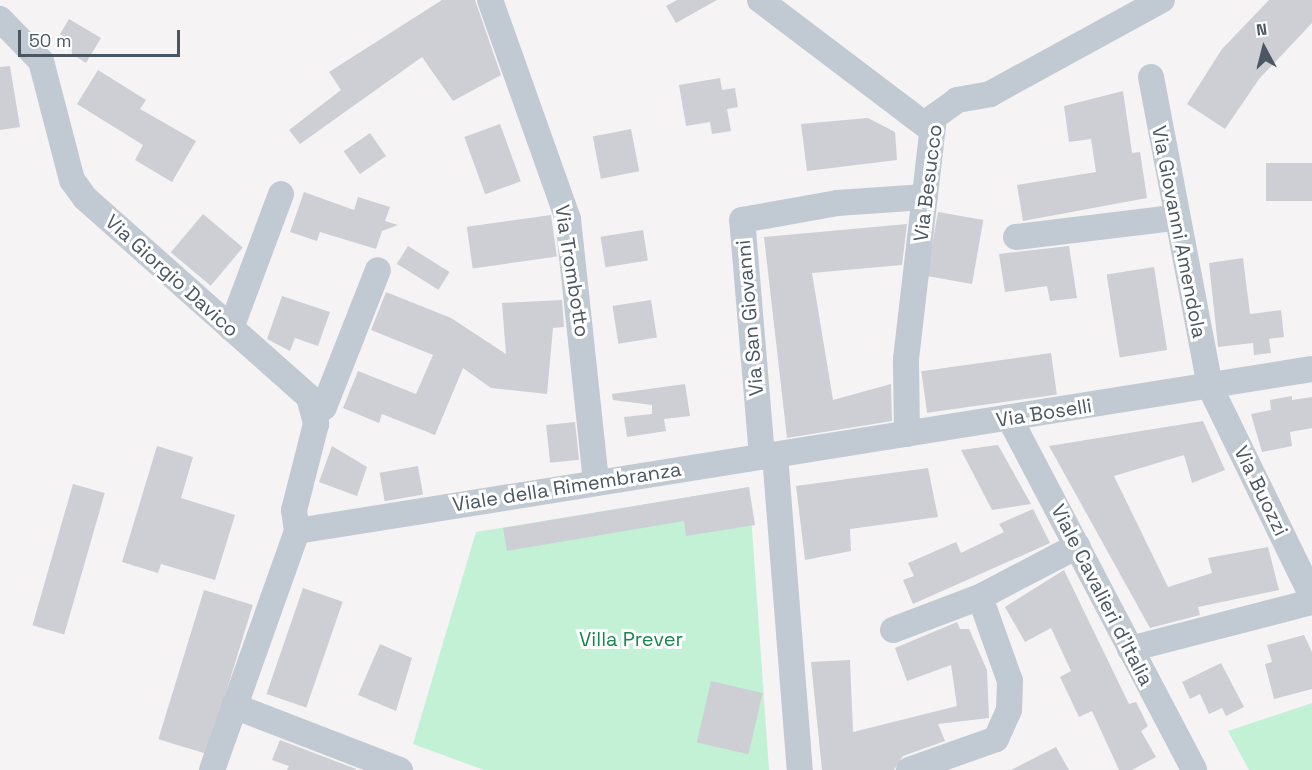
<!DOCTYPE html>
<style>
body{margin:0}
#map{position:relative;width:1312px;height:770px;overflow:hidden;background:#f5f3f3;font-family:"Space Grotesk",sans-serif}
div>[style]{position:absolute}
.green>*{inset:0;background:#c3f1d5}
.building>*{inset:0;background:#cdcfd5;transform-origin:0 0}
.minor>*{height:26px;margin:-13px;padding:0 13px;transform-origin:13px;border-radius:13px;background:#c1cad2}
span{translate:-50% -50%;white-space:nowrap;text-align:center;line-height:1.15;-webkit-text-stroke:6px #fff;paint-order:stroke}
.street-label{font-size:20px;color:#4a5661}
.park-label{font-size:20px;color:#17864f}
.north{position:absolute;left:1234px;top:18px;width:60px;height:60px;-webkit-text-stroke:4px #fff;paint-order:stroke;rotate:353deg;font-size:16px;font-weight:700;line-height:24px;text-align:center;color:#4a5661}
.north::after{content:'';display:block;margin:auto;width:21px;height:27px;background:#4a5661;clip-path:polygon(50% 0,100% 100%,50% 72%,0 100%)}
.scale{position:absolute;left:18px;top:30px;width:162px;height:27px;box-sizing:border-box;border:3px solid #4a5661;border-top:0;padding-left:8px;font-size:18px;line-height:21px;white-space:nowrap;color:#4a5661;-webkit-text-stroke:4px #fff;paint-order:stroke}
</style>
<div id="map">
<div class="green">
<div style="clip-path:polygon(749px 487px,769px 770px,484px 770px,413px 744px,476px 532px)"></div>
<div style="clip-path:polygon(1312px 703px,1312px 770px,1249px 770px,1228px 731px)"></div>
</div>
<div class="building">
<div style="clip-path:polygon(442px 0,475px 0,501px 75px,453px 101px,422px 57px,300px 144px,289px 130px,341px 90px,329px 72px)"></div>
<div style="clip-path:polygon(677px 0,717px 0,676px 23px,666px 6px)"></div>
<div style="clip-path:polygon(1269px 0,1312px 0,1312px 23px,1259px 79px,1225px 129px,1187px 104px,1222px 49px)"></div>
<div style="clip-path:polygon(69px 19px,101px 38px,86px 63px,72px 54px,71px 41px,60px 34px)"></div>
<div style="clip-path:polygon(10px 66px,20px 127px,0 130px,0 67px)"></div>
<div style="clip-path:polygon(98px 70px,146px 100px,140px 109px,196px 141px,172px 182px,135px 160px,143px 145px,77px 104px)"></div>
<div style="clip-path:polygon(720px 78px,722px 90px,735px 88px,738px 107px,727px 109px,731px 131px,712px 134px,710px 122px,686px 126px,679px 85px)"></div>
<div style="clip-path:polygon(1123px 91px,1132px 153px,1140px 152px,1147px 198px,1023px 221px,1017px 185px,1096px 172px,1091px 139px,1069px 142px,1064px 106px)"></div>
<div style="clip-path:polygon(868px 118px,895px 132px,897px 160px,807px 171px,801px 124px)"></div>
<div style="left:500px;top:124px;width:61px;height:38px;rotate:70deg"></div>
<div style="left:631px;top:129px;width:43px;height:39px;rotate:79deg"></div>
<div style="left:370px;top:133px;width:28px;height:32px;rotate:55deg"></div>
<div style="left:1312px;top:163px;width:38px;height:46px;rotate:90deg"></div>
<div style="clip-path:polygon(304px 192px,354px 210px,358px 197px,390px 207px,385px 221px,398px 225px,382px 231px,376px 249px,320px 232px,317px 241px,290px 232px)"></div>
<div style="left:938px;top:212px;width:46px;height:65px;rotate:10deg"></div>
<div style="left:203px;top:214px;width:52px;height:50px;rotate:40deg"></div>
<div style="left:551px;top:215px;width:42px;height:85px;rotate:82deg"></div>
<div style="clip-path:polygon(907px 224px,902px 265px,812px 273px,833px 400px,891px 384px,892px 421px,787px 438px,764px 237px)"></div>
<div style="left:643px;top:230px;width:31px;height:43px;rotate:81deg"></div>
<div style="left:408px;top:246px;width:49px;height:21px;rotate:32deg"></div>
<div style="clip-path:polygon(1069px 246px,1077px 298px,1050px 301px,1047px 286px,1005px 292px,999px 254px)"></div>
<div style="clip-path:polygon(1243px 258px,1250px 314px,1281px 310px,1284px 337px,1269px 339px,1271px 353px,1254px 355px,1253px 343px,1218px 347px,1209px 263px)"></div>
<div style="left:1154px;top:267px;width:84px;height:48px;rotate:81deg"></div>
<div style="clip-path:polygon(386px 292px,451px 318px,506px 354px,502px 303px,562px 300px,564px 327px,553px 328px,547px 394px,491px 388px,463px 368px,435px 435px,382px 414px,379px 423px,343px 408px,358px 371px,416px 394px,433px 355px,371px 330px)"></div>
<div style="clip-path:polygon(282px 296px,330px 312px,318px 346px,295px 338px,290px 351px,267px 339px)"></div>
<div style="left:651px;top:300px;width:38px;height:39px;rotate:81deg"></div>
<div style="left:1051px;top:353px;width:42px;height:131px;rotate:82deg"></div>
<div style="clip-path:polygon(685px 384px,690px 416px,664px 419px,666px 431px,627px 437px,624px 417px,652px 414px,652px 405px,613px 400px,612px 394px)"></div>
<div style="clip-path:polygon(1292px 396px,1292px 400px,1312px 397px,1312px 428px,1290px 432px,1292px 446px,1262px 452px,1251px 414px,1271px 410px,1270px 400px)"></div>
<div style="clip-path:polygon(1203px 421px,1225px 470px,1192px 483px,1184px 455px,1114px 476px,1168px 587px,1212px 573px,1208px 558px,1268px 547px,1279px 590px,1198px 607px,1200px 615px,1150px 628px,1049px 446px)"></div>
<div style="left:575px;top:422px;width:38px;height:29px;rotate:84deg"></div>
<div style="clip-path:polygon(998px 445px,1031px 504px,992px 510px,961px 450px)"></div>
<div style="clip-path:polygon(157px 446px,193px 457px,181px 498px,235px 515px,215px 580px,161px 564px,158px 573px,122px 562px)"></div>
<div style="clip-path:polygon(332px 446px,367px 467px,357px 496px,319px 482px)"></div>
<div style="left:418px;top:466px;width:29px;height:39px;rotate:80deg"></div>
<div style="clip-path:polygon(928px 468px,938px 517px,850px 529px,851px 551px,805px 560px,796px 486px)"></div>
<div style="left:73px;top:484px;width:33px;height:147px;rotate:16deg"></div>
<div style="clip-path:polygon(749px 487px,755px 525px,686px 536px,684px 521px,507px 551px,503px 528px)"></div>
<div style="clip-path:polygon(1033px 509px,1050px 543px,913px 604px,903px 580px,914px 576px,908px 563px,956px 542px,961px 553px,1004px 532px,999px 524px)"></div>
<div style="clip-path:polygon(1064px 570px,1129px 704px,1136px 702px,1148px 726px,1141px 731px,1156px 757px,1132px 770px,1119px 770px,1092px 711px,1079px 717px,1060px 677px,1071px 671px,1051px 628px,1025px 642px,1005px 607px)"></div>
<div style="left:303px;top:588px;width:42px;height:112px;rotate:19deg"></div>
<div style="left:204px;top:590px;width:51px;height:156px;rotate:17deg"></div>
<div style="clip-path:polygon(957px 622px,960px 629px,969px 629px,987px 670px,989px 718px,938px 724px,945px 741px,903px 756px,894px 770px,822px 770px,811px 662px,850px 660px,853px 732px,957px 706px,951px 665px,907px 681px,895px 648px)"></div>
<div style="clip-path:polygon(1304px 635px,1312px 652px,1312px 689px,1274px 699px,1265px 664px,1272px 662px,1267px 645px)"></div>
<div style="clip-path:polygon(380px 644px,412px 658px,396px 711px,358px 695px)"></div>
<div style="clip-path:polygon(1221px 663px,1244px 707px,1226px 716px,1222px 708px,1209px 714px,1200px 694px,1190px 699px,1182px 682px)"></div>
<div style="left:711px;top:681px;width:53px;height:63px;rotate:13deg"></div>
<div style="clip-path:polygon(280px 740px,356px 769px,356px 770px,287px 770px,289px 766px,272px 760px)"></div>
<div style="clip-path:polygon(1056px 747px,1069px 770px,1011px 770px)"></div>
</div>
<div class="minor">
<div style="left:490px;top:0;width:232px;rotate:70.4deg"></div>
<div style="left:568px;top:219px;width:264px;rotate:83.9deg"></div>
<div style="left:760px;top:0;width:216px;rotate:37.1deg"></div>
<div style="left:0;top:19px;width:59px;rotate:45.7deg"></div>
<div style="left:41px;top:61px;width:123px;rotate:75.4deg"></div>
<div style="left:72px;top:180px;width:22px;rotate:54deg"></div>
<div style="left:85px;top:198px;width:300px;rotate:41.6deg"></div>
<div style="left:309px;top:397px;width:28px;rotate:75deg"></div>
<div style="left:316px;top:424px;width:89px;rotate:104.3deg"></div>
<div style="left:294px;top:510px;width:21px;rotate:82deg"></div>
<div style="left:1151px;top:77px;width:316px;rotate:79.2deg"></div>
<div style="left:1210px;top:387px;width:233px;rotate:64deg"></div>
<div style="left:1016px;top:237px;width:158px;rotate:-6.9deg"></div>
<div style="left:231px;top:328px;width:143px;rotate:-69.5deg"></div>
<div style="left:315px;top:414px;width:11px;rotate:-38deg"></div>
<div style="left:324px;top:407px;width:147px;rotate:-68.5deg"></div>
<div style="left:1010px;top:419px;width:396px;rotate:62.3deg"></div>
<div style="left:907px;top:434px;width:75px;rotate:-90.8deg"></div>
<div style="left:906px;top:359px;width:244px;rotate:-83.4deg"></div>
<div style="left:934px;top:117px;width:29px;rotate:-36deg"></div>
<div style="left:957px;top:100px;width:34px;rotate:-10deg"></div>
<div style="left:990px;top:94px;width:196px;rotate:-28.7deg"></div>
<div style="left:775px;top:455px;width:316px;rotate:85.5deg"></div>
<div style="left:762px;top:456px;width:237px;rotate:-94.8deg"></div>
<div style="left:742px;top:220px;width:97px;rotate:-10.1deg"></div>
<div style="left:837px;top:203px;width:88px;rotate:-3.9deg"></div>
<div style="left:297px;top:531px;width:1028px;rotate:-9.07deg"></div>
<div style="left:893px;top:630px;width:93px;rotate:-20.8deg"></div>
<div style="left:1130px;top:649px;width:188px;rotate:-14.5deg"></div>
<div style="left:234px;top:706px;width:178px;rotate:21.1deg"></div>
<div style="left:212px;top:770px;width:254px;rotate:-70.4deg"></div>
<div style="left:909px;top:770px;width:92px;rotate:-19.6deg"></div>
<div style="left:996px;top:739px;width:32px;rotate:-66deg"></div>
<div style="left:1009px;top:710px;width:29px;rotate:-88deg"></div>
<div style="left:1010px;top:681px;width:89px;rotate:-109.7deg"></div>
<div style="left:980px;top:597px;width:110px;rotate:-27.7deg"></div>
</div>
<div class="street-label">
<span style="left:928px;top:183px;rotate:-83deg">Via Besucco</span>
<span style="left:1179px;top:232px;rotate:79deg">Via Giovanni Amendola</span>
<span style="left:572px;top:271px;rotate:81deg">Via Trombotto</span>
<span style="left:172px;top:276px;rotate:42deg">Via Giorgio Davico</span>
<span style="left:750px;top:318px;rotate:-95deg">Via San Giovanni</span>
<span style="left:1044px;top:413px;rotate:-9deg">Via Boselli</span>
<span style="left:567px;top:487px;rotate:-9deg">Viale della Rimembranza</span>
<span style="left:1261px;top:491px;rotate:64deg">Via Buozzi</span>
<span style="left:1102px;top:595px;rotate:63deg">Viale Cavalieri d'Italia</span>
</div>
<div class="park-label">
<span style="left:631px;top:639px">Villa Prever</span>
</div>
<div class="north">N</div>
<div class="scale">50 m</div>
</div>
